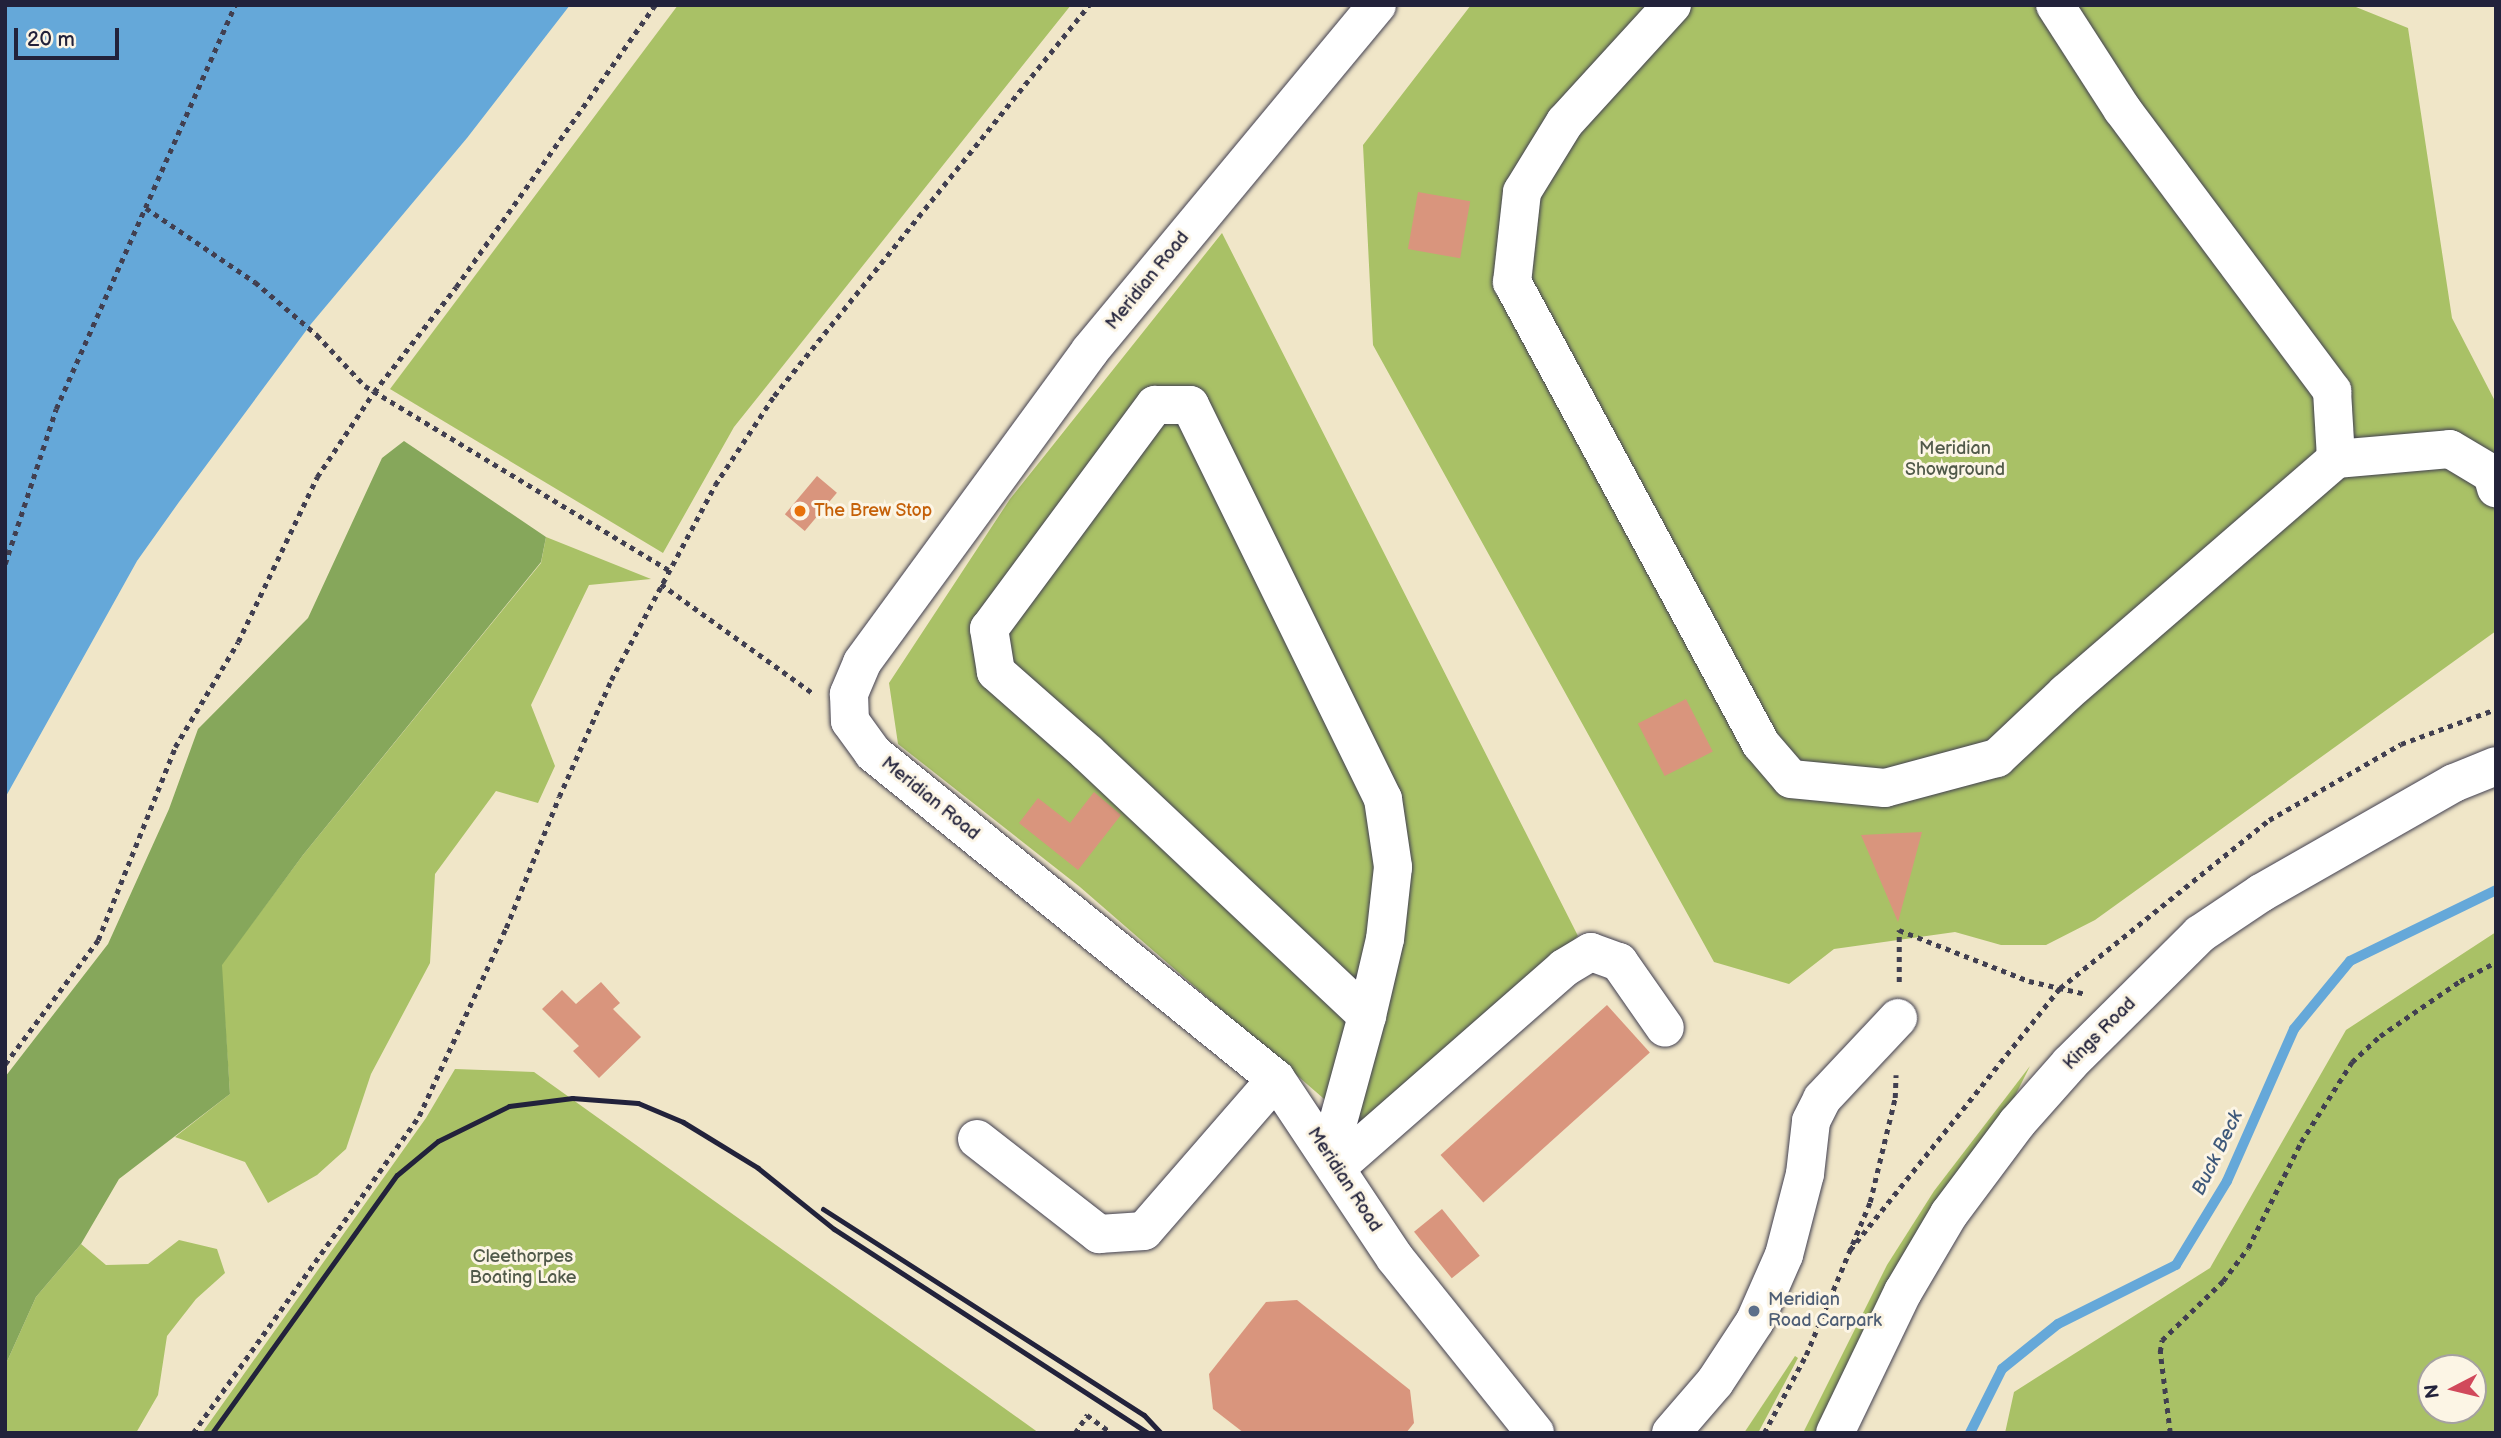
<!DOCTYPE html>
<style>
body{margin:0}
#map{position:relative;width:2501px;height:1438px;overflow:hidden;background:#f0e6c8;font-family:"Balsamiq Sans",sans-serif}
div>[style]{position:absolute}
.green>*{inset:0;background:#a9c166}
.forest>*{inset:0;background:#86a75b}
.water>*{inset:0;background:#65a8d9}
.stream>*{height:10px;margin:-5px;padding:0 5px;transform-origin:5px;border-radius:5px;background:#65a8d9}
.building>*{inset:0;background:#d9957d;transform-origin:0 0}
.path>*{height:4.5px;margin-top:-2.25px;transform-origin:0;background:repeating-linear-gradient(90deg,#413f50 0 5px,transparent 0 10px)}
.roads{filter:drop-shadow(0 0 2px #413f50) drop-shadow(0 0 2px #413f50)}
.minor>*{height:38px;margin:-19px;padding:0 19px;transform-origin:19px;border-radius:19px;background:#fff}
.rail>*{height:5px;margin:-2.5px;padding:0 2.5px;transform-origin:2.5px;border-radius:2.5px;background:#22223b}
.dots>*{width:19px;height:19px;translate:-50% -50%;box-sizing:border-box;border:4px solid #fcf5e5;border-radius:50%}
span{translate:-50% -50%;white-space:nowrap;text-align:center;line-height:1.15;-webkit-text-stroke:6px #fcf5e5;paint-order:stroke}
.street-label{font-size:18px;color:#22223b}
.park-label{font-size:18px;color:#515a4a}
.food-label{font-size:18px;color:#c56008}
.left{translate:0 -50%;text-align:left}
.service-label{font-size:18px;color:#4e5e75}
.water-label{font-size:19px;color:#3d587a;font-style:italic}
.frame{position:absolute;inset:0;border:7px solid #22223b;pointer-events:none}
.north{position:absolute;left:2417px;top:1354px;width:70px;height:70px;box-sizing:border-box;background:#fcf5e5;border:2px solid #a5a1a1;border-radius:50%;rotate:263deg;font-size:19px;font-weight:700;line-height:28px;text-align:center;color:#22223b}
.north::after{content:'';display:block;margin:auto;width:24px;height:32px;background:#d1495b;clip-path:polygon(50% 0,100% 100%,50% 72%,0 100%)}
.scale{position:absolute;left:14px;top:28px;width:105px;height:32px;box-sizing:border-box;border:4px solid #22223b;border-top:0;padding-left:9px;font-size:21px;line-height:24px;white-space:nowrap;color:#22223b;-webkit-text-stroke:5px #fcf5e5;paint-order:stroke}
</style>
<div id="map">
<div class="green">
<div style="clip-path:polygon(678px 5px,1071px 5px,734px 427px,663px 553px,390px 389px)"></div>
<div style="clip-path:polygon(1471px 5px,2351px 5px,2408px 28px,2452px 318px,2496px 403px,2496px 631px,2095px 920px,2046px 945px,2001px 945px,1955px 932px,1834px 949px,1789px 984px,1714px 962px,1373px 345px,1363px 145px)"></div>
<div style="clip-path:polygon(1222px 233px,1578px 936px,1361px 1131px,1080px 887px,898px 744px,889px 683px,1010px 499px)"></div>
<div style="clip-path:polygon(546px 537px,651px 579px,589px 585px,531px 705px,555px 766px,538px 803px,496px 791px,435px 874px,430px 963px,371px 1074px,346px 1149px,317px 1175px,268px 1203px,245px 1162px,175px 1137px,230px 1094px,221px 965px,303px 855px,541px 563px)"></div>
<div style="clip-path:polygon(evenodd,2496px 932px,2496px 1433px,2005px 1433px,2014px 1392px,2210px 1268px,2346px 1030px,2496px 932px,2473px 1368px,2473px 1410px,2431px 1410px,2431px 1368px,2473px 1368px)"></div>
<div style="clip-path:polygon(2030px 1066px,1997px 1132px,1821px 1433px,1803px 1433px,1887px 1265px,1934px 1191px)"></div>
<div style="clip-path:polygon(455px 1069px,534px 1072px,1039px 1433px,202px 1433px,426px 1118px)"></div>
<div style="clip-path:polygon(179px 1240px,217px 1249px,225px 1273px,196px 1299px,167px 1336px,158px 1395px,136px 1433px,5px 1433px,5px 1366px,36px 1297px,81px 1244px,106px 1265px,148px 1264px)"></div>
<div style="clip-path:polygon(1795px 1356px,1798px 1358px,1758px 1433px,1744px 1433px)"></div>
</div>
<div class="forest">
<div style="clip-path:polygon(404px 441px,546px 537px,541px 562px,303px 855px,222px 965px,230px 1094px,119px 1179px,81px 1244px,36px 1297px,5px 1366px,5px 1077px,108px 944px,169px 809px,198px 729px,308px 618px,382px 458px)"></div>
</div>
<div class="water">
<div style="clip-path:polygon(5px 5px,570px 5px,467px 138px,311px 324px,179px 502px,137px 561px,5px 798px)"></div>
</div>
<div class="stream">
<div style="left:1970px;top:1433px;width:72px;rotate:-63.4deg"></div>
<div style="left:2002px;top:1369px;width:72px;rotate:-38.8deg"></div>
<div style="left:2058px;top:1324px;width:132px;rotate:-26.6deg"></div>
<div style="left:2176px;top:1265px;width:98px;rotate:-58.7deg"></div>
<div style="left:2227px;top:1181px;width:166px;rotate:-66.2deg"></div>
<div style="left:2294px;top:1029px;width:88px;rotate:-50.5deg"></div>
<div style="left:2350px;top:961px;width:162px;rotate:-25.9deg"></div>
</div>
<div class="building">
<div style="left:1418px;top:192px;width:53px;height:58px;rotate:10deg"></div>
<div style="left:817px;top:476px;width:26px;height:50px;rotate:40deg"></div>
<div style="left:1686px;top:699px;width:59px;height:54px;rotate:63deg"></div>
<div style="clip-path:polygon(1094px 792px,1121px 815px,1078px 870px,1019px 823px,1038px 798px,1070px 823px)"></div>
<div style="clip-path:polygon(1922px 832px,1898px 922px,1861px 835px)"></div>
<div style="clip-path:polygon(601px 982px,620px 1003px,613px 1009px,641px 1037px,599px 1078px,573px 1051px,579px 1046px,542px 1009px,562px 990px,576px 1004px)"></div>
<div style="left:1607px;top:1005px;width:64px;height:224px;rotate:48deg"></div>
<div style="left:1442px;top:1209px;width:60px;height:36px;rotate:51deg"></div>
<div style="clip-path:polygon(1297px 1300px,1410px 1390px,1414px 1423px,1406px 1433px,1244px 1433px,1213px 1409px,1209px 1374px,1266px 1302px)"></div>
</div>
<div class="path">
<div style="left:146px;top:208px;width:132px;rotate:34.2deg"></div>
<div style="left:255px;top:282px;width:82px;rotate:40.5deg"></div>
<div style="left:317px;top:335px;width:70px;rotate:46.7deg"></div>
<div style="left:365px;top:386px;width:355px;rotate:31.2deg"></div>
<div style="left:5px;top:564px;width:163px;rotate:-71.8deg"></div>
<div style="left:56px;top:409px;width:442px;rotate:-66.1deg"></div>
<div style="left:661px;top:584px;width:188px;rotate:35.7deg"></div>
<div style="left:1899px;top:982px;width:52px;rotate:-90deg"></div>
<div style="left:1899px;top:930px;width:140px;rotate:21.4deg"></div>
<div style="left:2029px;top:981px;width:58px;rotate:12.8deg"></div>
<div style="left:5px;top:1064px;width:155px;rotate:-53.1deg"></div>
<div style="left:98px;top:940px;width:208px;rotate:-68.2deg"></div>
<div style="left:175px;top:747px;width:122px;rotate:-59deg"></div>
<div style="left:238px;top:642px;width:183px;rotate:-64.4deg"></div>
<div style="left:317px;top:477px;width:102px;rotate:-56.2deg"></div>
<div style="left:374px;top:392px;width:133px;rotate:-52deg"></div>
<div style="left:456px;top:287px;width:345px;rotate:-54.8deg"></div>
<div style="left:1850px;top:1250px;width:336px;rotate:-51.3deg"></div>
<div style="left:2060px;top:988px;width:268px;rotate:-38.8deg"></div>
<div style="left:2269px;top:820px;width:152px;rotate:-29.9deg"></div>
<div style="left:2401px;top:744px;width:101px;rotate:-20.2deg"></div>
<div style="left:193px;top:1433px;width:389px;rotate:-54.5deg"></div>
<div style="left:419px;top:1116px;width:207px;rotate:-65.2deg"></div>
<div style="left:506px;top:928px;width:141px;rotate:-68deg"></div>
<div style="left:559px;top:797px;width:128px;rotate:-66deg"></div>
<div style="left:611px;top:680px;width:221px;rotate:-61.9deg"></div>
<div style="left:715px;top:485px;width:107px;rotate:-56.5deg"></div>
<div style="left:774px;top:396px;width:502px;rotate:-51.14deg"></div>
<div style="left:1075px;top:1433px;width:22px;rotate:-56deg"></div>
<div style="left:1087px;top:1415px;width:31px;rotate:36deg"></div>
<div style="left:1764px;top:1433px;width:89px;rotate:-61.7deg"></div>
<div style="left:1806px;top:1355px;width:166px;rotate:-67.3deg"></div>
<div style="left:1870px;top:1202px;width:107px;rotate:-76.5deg"></div>
<div style="left:1895px;top:1098px;width:23px;rotate:-88deg"></div>
<div style="left:2170px;top:1433px;width:82px;rotate:-97deg"></div>
<div style="left:2160px;top:1352px;width:12px;rotate:-81deg"></div>
<div style="left:2162px;top:1340px;width:85px;rotate:-44deg"></div>
<div style="left:2223px;top:1281px;width:41px;rotate:-52.9deg"></div>
<div style="left:2248px;top:1248px;width:119px;rotate:-63.4deg"></div>
<div style="left:2301px;top:1142px;width:95px;rotate:-57.5deg"></div>
<div style="left:2352px;top:1062px;width:38px;rotate:-43deg"></div>
<div style="left:2380px;top:1036px;width:97px;rotate:-34.5deg"></div>
<div style="left:2460px;top:981px;width:41px;rotate:-27.8deg"></div>
</div>
<div class="roads">
<div class="minor">
<div style="left:1377px;top:5px;width:450px;rotate:129.7deg"></div>
<div style="left:1090px;top:351px;width:386px;rotate:126.2deg"></div>
<div style="left:862px;top:663px;width:34px;rotate:113deg"></div>
<div style="left:849px;top:694px;width:27px;rotate:88deg"></div>
<div style="left:850px;top:721px;width:39px;rotate:54deg"></div>
<div style="left:873px;top:753px;width:518px;rotate:38.97deg"></div>
<div style="left:1276px;top:1079px;width:215px;rotate:56.4deg"></div>
<div style="left:1395px;top:1258px;width:224px;rotate:51.3deg"></div>
<div style="left:1672px;top:5px;width:159px;rotate:132.4deg"></div>
<div style="left:1565px;top:122px;width:82px;rotate:121.6deg"></div>
<div style="left:1522px;top:192px;width:91px;rotate:96.3deg"></div>
<div style="left:1512px;top:282px;width:525px;rotate:61.68deg"></div>
<div style="left:1761px;top:744px;width:46px;rotate:49.4deg"></div>
<div style="left:1791px;top:779px;width:94px;rotate:5.5deg"></div>
<div style="left:1885px;top:788px;width:116px;rotate:-15deg"></div>
<div style="left:1997px;top:758px;width:95px;rotate:-43.3deg"></div>
<div style="left:2066px;top:693px;width:357px;rotate:-40.9deg"></div>
<div style="left:2336px;top:459px;width:114px;rotate:-5deg"></div>
<div style="left:2450px;top:449px;width:49px;rotate:30.8deg"></div>
<div style="left:2492px;top:474px;width:15px;rotate:74deg"></div>
<div style="left:2055px;top:5px;width:124px;rotate:57.2deg"></div>
<div style="left:2122px;top:109px;width:352px;rotate:53.3deg"></div>
<div style="left:2332px;top:391px;width:68px;rotate:86.6deg"></div>
<div style="left:977px;top:1139px;width:155px;rotate:37.9deg"></div>
<div style="left:1099px;top:1234px;width:45px;rotate:-3.8deg"></div>
<div style="left:1144px;top:1231px;width:201px;rotate:-49deg"></div>
<div style="left:1329px;top:1155px;width:144px;rotate:-74.7deg"></div>
<div style="left:1367px;top:1016px;width:383px;rotate:-136.7deg"></div>
<div style="left:1088px;top:753px;width:123px;rotate:-138.6deg"></div>
<div style="left:996px;top:672px;width:44px;rotate:-99.2deg"></div>
<div style="left:989px;top:629px;width:279px;rotate:-53.5deg"></div>
<div style="left:1155px;top:405px;width:35px"></div>
<div style="left:1190px;top:405px;width:439px;rotate:63.9deg"></div>
<div style="left:1383px;top:799px;width:69px;rotate:81.6deg"></div>
<div style="left:1393px;top:867px;width:72px;rotate:96.3deg"></div>
<div style="left:1385px;top:939px;width:79px;rotate:103.2deg"></div>
<div style="left:1337px;top:1167px;width:302px;rotate:-41.2deg"></div>
<div style="left:1564px;top:968px;width:31px;rotate:-31deg"></div>
<div style="left:1591px;top:952px;width:30px;rotate:20deg"></div>
<div style="left:1619px;top:962px;width:80px;rotate:55.1deg"></div>
<div style="left:1671px;top:1433px;width:67px;rotate:-49.2deg"></div>
<div style="left:1715px;top:1382px;width:73px;rotate:-56.7deg"></div>
<div style="left:1755px;top:1321px;width:72px;rotate:-66.3deg"></div>
<div style="left:1784px;top:1255px;width:84px;rotate:-75.5deg"></div>
<div style="left:1805px;top:1174px;width:53px;rotate:-83.5deg"></div>
<div style="left:1811px;top:1121px;width:25px;rotate:-63deg"></div>
<div style="left:1822px;top:1099px;width:111px;rotate:-46.8deg"></div>
<div style="left:1835px;top:1433px;width:157px;rotate:-64.3deg"></div>
<div style="left:1903px;top:1292px;width:91px;rotate:-59.5deg"></div>
<div style="left:1949px;top:1214px;width:114px;rotate:-53.2deg"></div>
<div style="left:2017px;top:1123px;width:80px;rotate:-48.5deg"></div>
<div style="left:2070px;top:1063px;width:183px;rotate:-44.8deg"></div>
<div style="left:2200px;top:934px;width:73px;rotate:-33.9deg"></div>
<div style="left:2261px;top:893px;width:222px;rotate:-29.7deg"></div>
<div style="left:2454px;top:783px;width:45px;rotate:-22deg"></div>
</div>
</div>
<div class="rail">
<div style="left:823px;top:1209px;width:381px;rotate:32.7deg"></div>
<div style="left:1144px;top:1415px;width:25px;rotate:47deg"></div>
<div style="left:212px;top:1433px;width:317px;rotate:-54.4deg"></div>
<div style="left:397px;top:1175px;width:53px;rotate:-39.7deg"></div>
<div style="left:438px;top:1141px;width:79px;rotate:-26.2deg"></div>
<div style="left:509px;top:1106px;width:64px;rotate:-7.2deg"></div>
<div style="left:572px;top:1098px;width:66px;rotate:4.3deg"></div>
<div style="left:638px;top:1103px;width:49px;rotate:22.9deg"></div>
<div style="left:683px;top:1122px;width:88px;rotate:31.5deg"></div>
<div style="left:758px;top:1168px;width:97px;rotate:38.8deg"></div>
<div style="left:834px;top:1229px;width:374px;rotate:33deg"></div>
</div>
<div class="dots">
<div style="left:800px;top:511px;background:#e8710a"></div>
<div style="left:1754px;top:1311px;background:#5c6f8a"></div>
</div>
<div class="street-label">
<span style="left:1148px;top:281px;rotate:-51deg">Meridian Road</span>
<span style="left:930px;top:799px;rotate:39deg">Meridian Road</span>
<span style="left:2100px;top:1034px;rotate:-45deg">Kings Road</span>
<span style="left:1344px;top:1180px;rotate:57deg">Meridian Road</span>
</div>
<div class="park-label">
<span style="left:1955px;top:460px">Meridian<br>Showground</span>
<span style="left:523px;top:1268px">Cleethorpes<br>Boating Lake</span>
</div>
<div class="food-label">
<span class="left" style="left:814px;top:511px">The Brew Stop</span>
</div>
<div class="service-label">
<span class="left" style="left:1768px;top:1311px">Meridian<br>Road Carpark</span>
</div>
<div class="water-label">
<span style="left:2218px;top:1153px;rotate:-64deg">Buck Beck</span>
</div>
<div class="frame"></div>
<div class="north">N</div>
<div class="scale">20 m</div>
</div>
